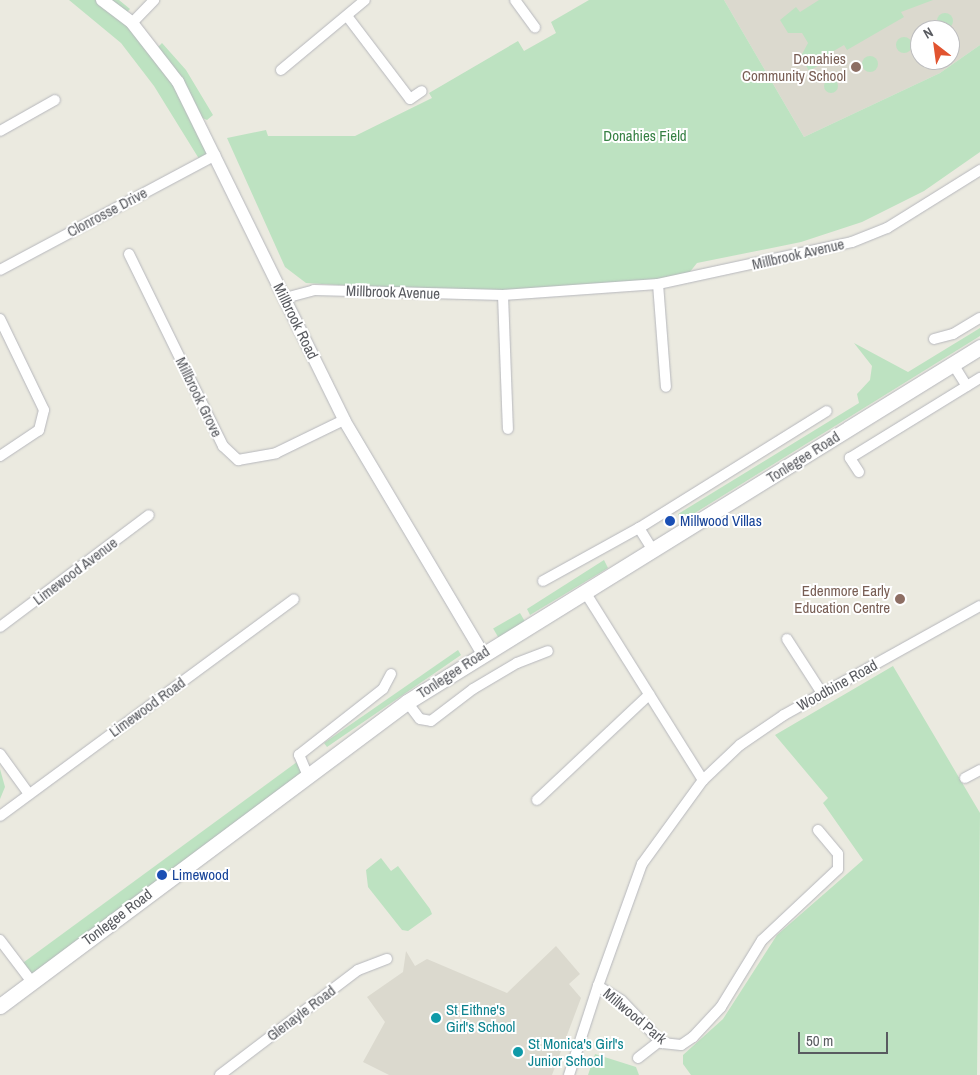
<!DOCTYPE html>
<style>
body{margin:0}
#map{position:relative;width:980px;height:1075px;overflow:hidden;background:#ebeae0;font-family:"Archivo Narrow",sans-serif}
div>[style]{position:absolute}
.education>*{inset:0;background:#dbd9ce}
.green>*{inset:0;background:#bde2c1;transform-origin:0 0}
.round{border-radius:50%}
.roads{filter:drop-shadow(0 0 1px #b6b7bc) drop-shadow(0 0 1px #b6b7bc)}
.minor>*{height:10px;margin:-5px;padding:0 5px;transform-origin:5px;border-radius:5px;background:#fff}
.tertiary>*{height:12px;margin:-6px;padding:0 6px;transform-origin:6px;border-radius:6px;background:#fff}
.secondary>*{height:15px;margin:-7.5px;padding:0 7.5px;transform-origin:7.5px;border-radius:7.5px;background:#fff}
.dots>*{width:14px;height:14px;translate:-50% -50%;box-sizing:border-box;border:2px solid #fff;border-radius:50%}
span{translate:-50% -50%;white-space:nowrap;text-align:center;line-height:1.15;-webkit-text-stroke:4px #fff;paint-order:stroke}
.education-label{font-size:15px;color:#785e54}
.right{translate:-100% -50%;text-align:right}
.park-label{font-size:15px;color:#378144}
.street-label{font-size:15px;color:#595b60}
.transit-label{font-size:15px;color:#164399}
.left{translate:0 -50%;text-align:left}
.culture-label{font-size:15px;color:#0d838f}
.north{position:absolute;left:910px;top:20px;width:50px;height:50px;box-sizing:border-box;background:#fff;border:1px solid #bdbdbf;border-radius:50%;rotate:330deg;font-size:14px;font-weight:700;line-height:20px;text-align:center;color:#595b60}
.north::after{content:'';display:block;margin:auto;width:18px;height:22px;background:#e15430;clip-path:polygon(50% 0,100% 100%,50% 72%,0 100%)}
.scale{position:absolute;left:798px;top:1032px;width:90px;height:22px;box-sizing:border-box;border:2px solid #595b60;border-top:0;padding-left:6px;font-size:15px;line-height:18px;white-space:nowrap;color:#595b60;-webkit-text-stroke:4px #fff;paint-order:stroke}
</style>
<div id="map">
<div class="education">
<div style="clip-path:polygon(evenodd,724px 0,980px 0,980px 45px,940px 73px,804px 137px,724px 0,920px 30px,950px 30px,950px 60px,920px 60px,920px 30px)"></div>
<div style="clip-path:polygon(556px 946px,580px 974px,569px 984px,581px 998px,552px 1075px,389px 1075px,363px 1062px,385px 1022px,367px 997px,403px 972px,406px 951px,415px 966px,427px 959px,507px 993px)"></div>
</div>
<div class="green">
<div style="clip-path:polygon(69px 0,119px 0,130px 9px,123px 16px,155px 50px,162px 43px,186px 70px,213px 115px,207px 120px,200px 117px,215px 155px,201px 162px,154px 86px,121px 43px)"></div>
<div style="clip-path:polygon(589px 0,724px 0,804px 137px,940px 73px,980px 45px,980px 152px,924px 191px,862px 222px,801px 242px,697px 263px,685px 278px,503px 295px,306px 283px,285px 267px,227px 138px,266px 130px,268px 136px,355px 136px,432px 98px,429px 93px,518px 41px,524px 51px,556px 33px,551px 22px)"></div>
<div style="clip-path:polygon(819px 0,933px 0,901px 12px,904px 17px,847px 50px,844px 45px,825px 56px,828px 60px,809px 71px,801px 56px,808px 43px,802px 33px,788px 33px,780px 20px,796px 7px,800px 12px)"></div>
<div class="round" style="left:937px;top:13px;width:16px;height:16px"></div>
<div class="round" style="left:896px;top:37px;width:16px;height:16px"></div>
<div class="round" style="left:862px;top:56px;width:16px;height:16px"></div>
<div class="round" style="left:824px;top:79px;width:14px;height:14px"></div>
<div style="clip-path:polygon(980px 328px,980px 336px,682px 521px,678px 514px,859px 403px,857px 394px,870px 380px,872px 366px,854px 343px,908px 372px)"></div>
<div style="clip-path:polygon(604px 560px,608px 568px,530px 615px,527px 609px)"></div>
<div style="left:520px;top:613px;width:14px;height:31px;rotate:60deg"></div>
<div style="clip-path:polygon(458px 650px,461px 655px,327px 747px,324px 743px)"></div>
<div style="clip-path:polygon(893px 666px,980px 813px,977px 1075px,691px 1075px,683px 1064px,683px 1055px,723px 1019px,777px 935px,863px 860px,823px 803px,828px 798px,775px 735px)"></div>
<div style="clip-path:polygon(301px 759px,306px 777px,32px 981px,20px 965px)"></div>
<div style="clip-path:polygon(0 769px,5px 787px,0 799px)"></div>
<div style="clip-path:polygon(381px 858px,391px 871px,398px 866px,430px 909px,432px 914px,408px 931px,402px 930px,368px 887px,366px 870px)"></div>
<div style="clip-path:polygon(595px 1054px,636px 1067px,639px 1075px,588px 1075px)"></div>
</div>
<div class="roads">
<div class="minor">
<div style="left:515px;top:0;width:34px;rotate:54deg"></div>
<div style="left:347px;top:16px;width:104px;rotate:52.8deg"></div>
<div style="left:410px;top:99px;width:14px;rotate:-34deg"></div>
<div style="left:132px;top:23px;width:32px;rotate:-46deg"></div>
<div style="left:281px;top:70px;width:109px;rotate:-39.8deg"></div>
<div style="left:0;top:131px;width:63px;rotate:-29.4deg"></div>
<div style="left:129px;top:254px;width:214px;rotate:63.9deg"></div>
<div style="left:223px;top:446px;width:21px;rotate:43deg"></div>
<div style="left:238px;top:460px;width:39px;rotate:-10deg"></div>
<div style="left:276px;top:453px;width:76px;rotate:-25.9deg"></div>
<div style="left:0;top:270px;width:244px;rotate:-28.1deg"></div>
<div style="left:658px;top:284px;width:103px;rotate:85.6deg"></div>
<div style="left:503px;top:295px;width:134px;rotate:87.9deg"></div>
<div style="left:285px;top:298px;width:30px;rotate:-15deg"></div>
<div style="left:314px;top:290px;width:189px;rotate:1.5deg"></div>
<div style="left:503px;top:295px;width:155px;rotate:-4.1deg"></div>
<div style="left:658px;top:284px;width:198px;rotate:-12.2deg"></div>
<div style="left:852px;top:242px;width:38px;rotate:-22deg"></div>
<div style="left:887px;top:228px;width:110px;rotate:-31.9deg"></div>
<div style="left:0;top:319px;width:101px;rotate:64.2deg"></div>
<div style="left:44px;top:410px;width:21px;rotate:104deg"></div>
<div style="left:39px;top:430px;width:47px;rotate:146.3deg"></div>
<div style="left:934px;top:339px;width:20px;rotate:-15deg"></div>
<div style="left:953px;top:334px;width:31px;rotate:-31deg"></div>
<div style="left:953px;top:364px;width:26px;rotate:58deg"></div>
<div style="left:859px;top:472px;width:17px;rotate:-123deg"></div>
<div style="left:850px;top:458px;width:153px;rotate:-31.6deg"></div>
<div style="left:639px;top:528px;width:26px;rotate:58deg"></div>
<div style="left:543px;top:581px;width:110px;rotate:-28.9deg"></div>
<div style="left:639px;top:528px;width:221px;rotate:-31.9deg"></div>
<div style="left:585px;top:592px;width:222px;rotate:57.9deg"></div>
<div style="left:0;top:627px;width:186px;rotate:-36.9deg"></div>
<div style="left:787px;top:639px;width:64px;rotate:57.1deg"></div>
<div style="left:407px;top:702px;width:21px;rotate:53deg"></div>
<div style="left:420px;top:719px;width:11px;rotate:10deg"></div>
<div style="left:431px;top:721px;width:53px;rotate:-37.3deg"></div>
<div style="left:473px;top:689px;width:51px;rotate:-30.6deg"></div>
<div style="left:517px;top:663px;width:33px;rotate:-21deg"></div>
<div style="left:0;top:754px;width:49px;rotate:54.1deg"></div>
<div style="left:308px;top:776px;width:23px;rotate:-113deg"></div>
<div style="left:299px;top:755px;width:107px;rotate:-38.2deg"></div>
<div style="left:383px;top:689px;width:17px;rotate:-62deg"></div>
<div style="left:965px;top:778px;width:17px;rotate:-28deg"></div>
<div style="left:537px;top:800px;width:154px;rotate:-43.2deg"></div>
<div style="left:0;top:816px;width:365px;rotate:-36.4deg"></div>
<div style="left:818px;top:830px;width:31px;rotate:50deg"></div>
<div style="left:838px;top:854px;width:15px;rotate:90deg"></div>
<div style="left:838px;top:869px;width:104px;rotate:136.9deg"></div>
<div style="left:762px;top:940px;width:79px;rotate:121.5deg"></div>
<div style="left:721px;top:1007px;width:41px;rotate:133deg"></div>
<div style="left:693px;top:1037px;width:14px;rotate:146deg"></div>
<div style="left:681px;top:1045px;width:19px;rotate:-174deg"></div>
<div style="left:662px;top:1043px;width:59px;rotate:-133.6deg"></div>
<div style="left:621px;top:1000px;width:27px;rotate:-149deg"></div>
<div style="left:598px;top:986px;width:130px;rotate:-70.2deg"></div>
<div style="left:642px;top:864px;width:104px;rotate:-54deg"></div>
<div style="left:703px;top:780px;width:51px;rotate:-43.4deg"></div>
<div style="left:740px;top:745px;width:53px;rotate:-34.3deg"></div>
<div style="left:784px;top:715px;width:224px;rotate:-29.1deg"></div>
<div style="left:0;top:940px;width:53px;rotate:52.7deg"></div>
<div style="left:638px;top:1058px;width:28px;rotate:-38deg"></div>
<div style="left:220px;top:1075px;width:173px;rotate:-37.3deg"></div>
<div style="left:358px;top:970px;width:31px;rotate:-21deg"></div>
<div style="left:569px;top:1075px;width:94px;rotate:-72deg"></div>
</div>
<div class="tertiary">
<div style="left:102px;top:0;width:38px;rotate:37deg"></div>
<div style="left:132px;top:23px;width:75px;rotate:52.1deg"></div>
<div style="left:178px;top:82px;width:377px;rotate:63.8deg"></div>
<div style="left:344px;top:420px;width:270px;rotate:59.3deg"></div>
</div>
<div class="secondary">
<div style="left:0;top:1006px;width:508px;rotate:-36.76deg"></div>
<div style="left:407px;top:702px;width:674px;rotate:-31.78deg"></div>
</div>
</div>
<div class="dots">
<div style="left:856px;top:67px;background:#8d6e63"></div>
<div style="left:670px;top:521px;background:#1a4fb4"></div>
<div style="left:900px;top:599px;background:#8d6e63"></div>
<div style="left:162px;top:875px;background:#1a4fb4"></div>
<div style="left:436px;top:1018px;background:#0f9aa8"></div>
<div style="left:518px;top:1052px;background:#0f9aa8"></div>
</div>
<div class="education-label">
<span class="right" style="left:846px;top:67px">Donahies<br>Community School</span>
<span class="right" style="left:890px;top:599px">Edenmore Early<br>Education Centre</span>
</div>
<div class="park-label">
<span style="left:645px;top:136px">Donahies Field</span>
</div>
<div class="street-label">
<span style="left:107px;top:212px;rotate:-28deg">Clonrosse Drive</span>
<span style="left:798px;top:254px;rotate:-13deg">Millbrook Avenue</span>
<span style="left:393px;top:292px;rotate:2deg">Millbrook Avenue</span>
<span style="left:296px;top:321px;rotate:64deg">Millbrook Road</span>
<span style="left:199px;top:397px;rotate:64deg">Millbrook Grove</span>
<span style="left:803px;top:457px;rotate:-32deg">Tonlegee Road</span>
<span style="left:75px;top:571px;rotate:-37deg">Limewood Avenue</span>
<span style="left:453px;top:672px;rotate:-33deg">Tonlegee Road</span>
<span style="left:837px;top:685px;rotate:-29deg">Woodbine Road</span>
<span style="left:147px;top:707px;rotate:-36deg">Limewood Road</span>
<span style="left:117px;top:917px;rotate:-37deg">Tonlegee Road</span>
<span style="left:301px;top:1013px;rotate:-37deg">Glenayle Road</span>
<span style="left:635px;top:1016px;rotate:40deg">Millwood Park</span>
</div>
<div class="transit-label">
<span class="left" style="left:680px;top:521px">Millwood Villas</span>
<span class="left" style="left:172px;top:875px">Limewood</span>
</div>
<div class="culture-label">
<span class="left" style="left:446px;top:1018px">St Eithne's<br>Girl's School</span>
<span class="left" style="left:528px;top:1052px">St Monica's Girl's<br>Junior School</span>
</div>
<div class="north">N</div>
<div class="scale">50 m</div>
</div>
